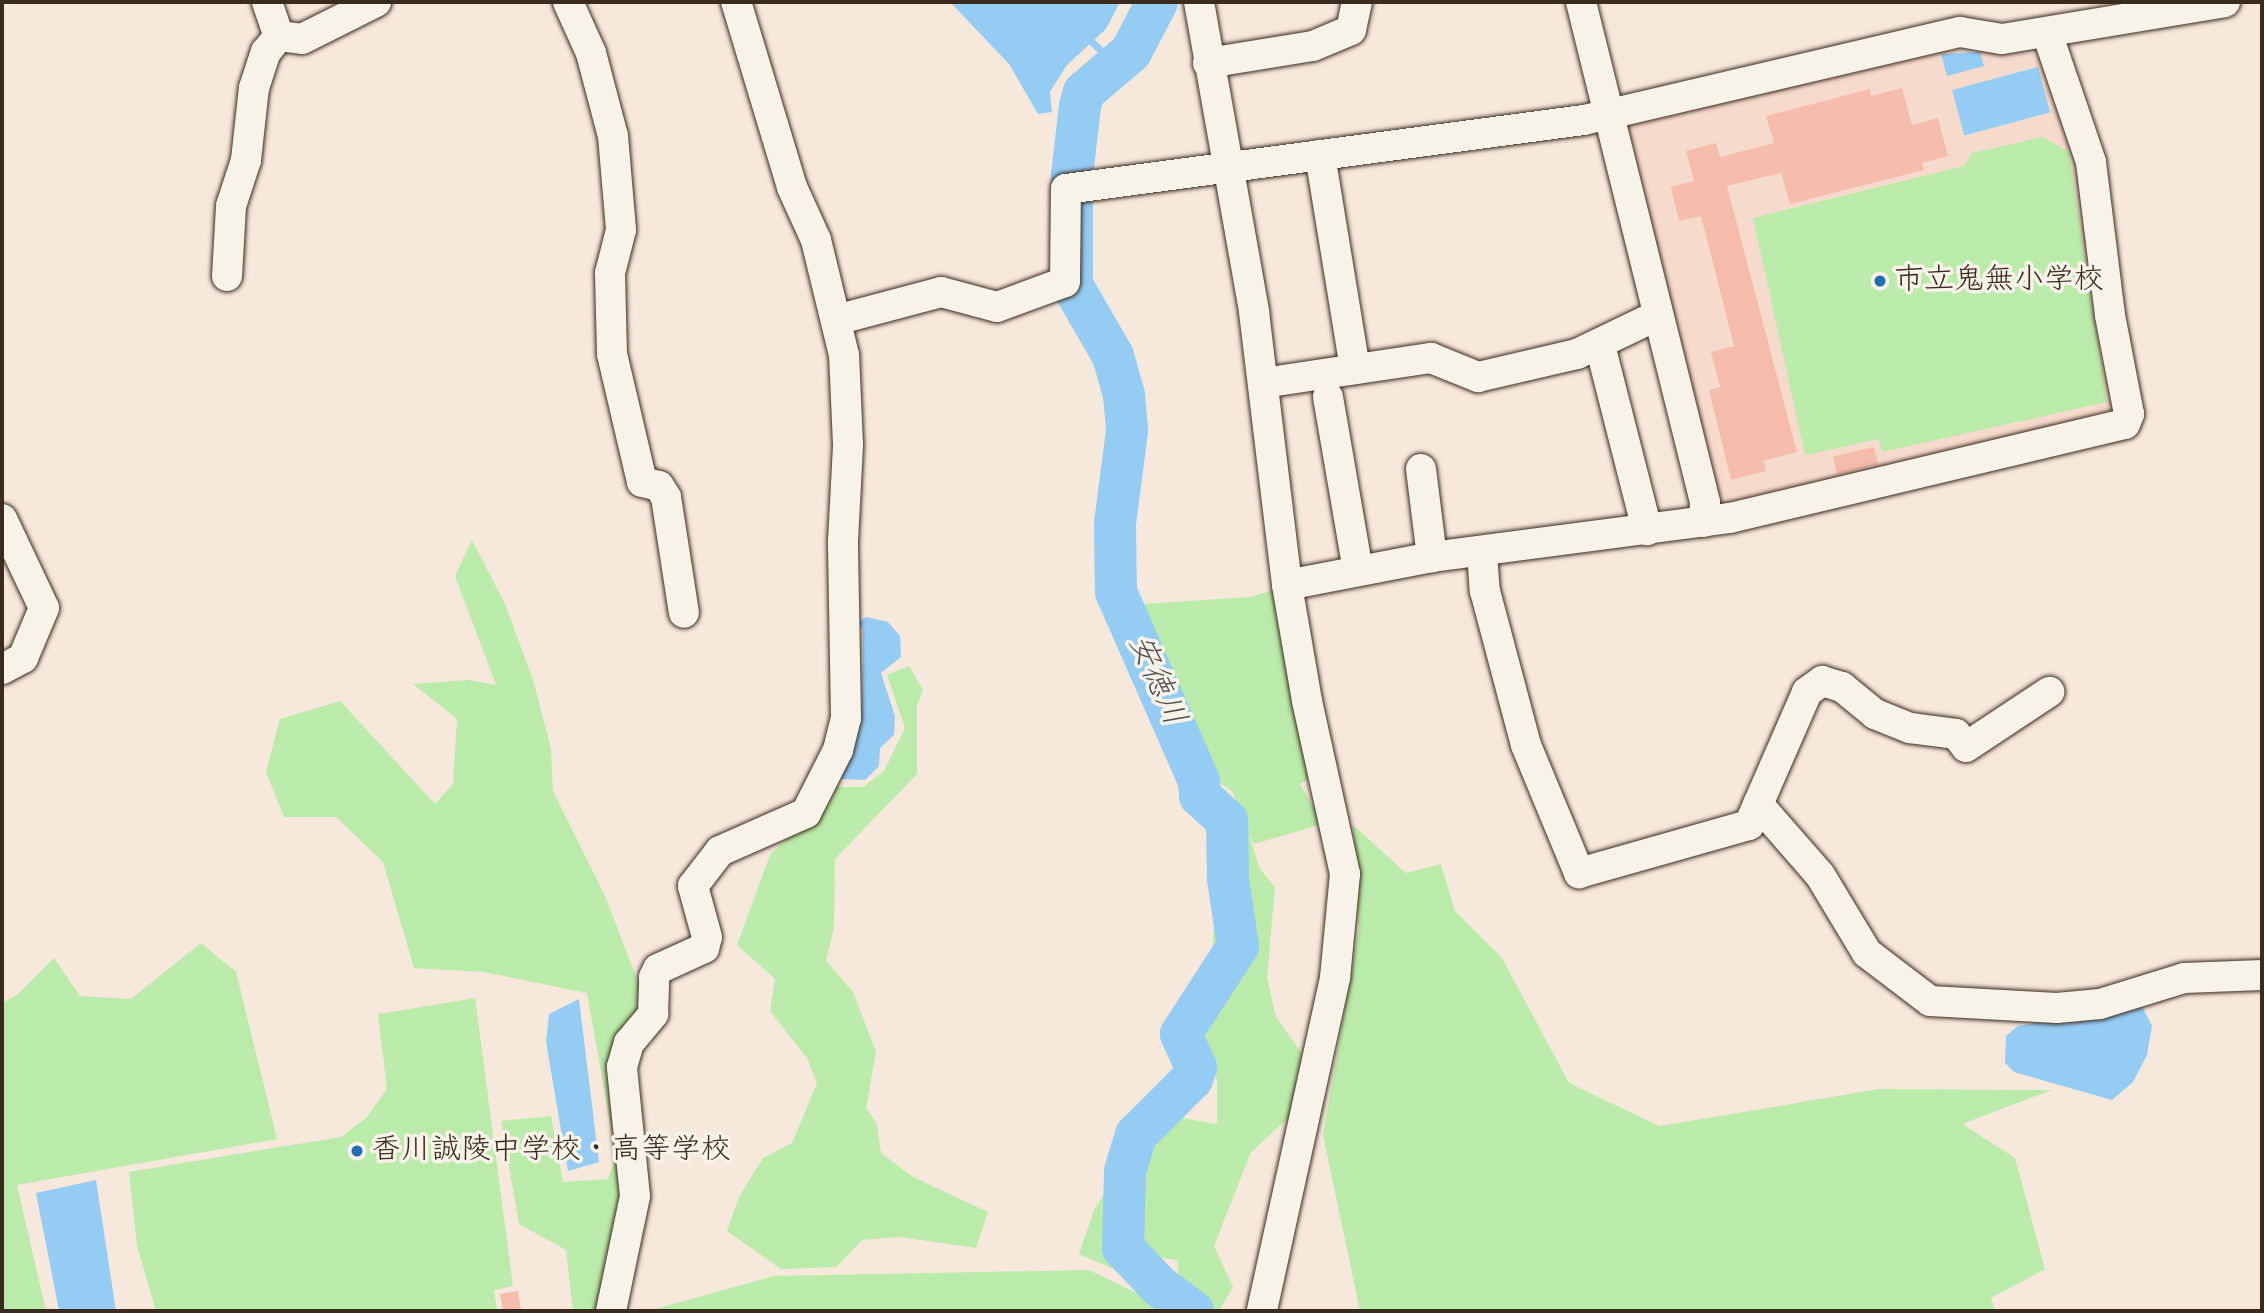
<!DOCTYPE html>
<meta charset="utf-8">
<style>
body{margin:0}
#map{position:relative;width:2264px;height:1313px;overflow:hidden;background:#f7e8dc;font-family:"Indie Flower","Klee One",sans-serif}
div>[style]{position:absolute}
.built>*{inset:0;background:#f6dbcd}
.green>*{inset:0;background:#baebaa}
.water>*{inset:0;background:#95ccf4;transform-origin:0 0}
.stream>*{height:7px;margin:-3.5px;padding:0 3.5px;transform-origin:3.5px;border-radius:3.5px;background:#95ccf4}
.river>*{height:42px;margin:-21px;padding:0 21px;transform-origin:21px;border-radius:21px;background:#95ccf4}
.building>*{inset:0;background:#f5bcab;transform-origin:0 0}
.roads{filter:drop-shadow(0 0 2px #3b2a1e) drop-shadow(0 0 2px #3b2a1e)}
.minor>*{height:30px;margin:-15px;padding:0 15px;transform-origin:15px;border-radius:15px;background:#f7f3e8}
.dots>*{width:19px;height:19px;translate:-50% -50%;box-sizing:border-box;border:4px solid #f7f3e8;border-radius:50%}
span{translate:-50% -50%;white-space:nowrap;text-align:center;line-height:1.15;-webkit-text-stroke:7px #f7f3e8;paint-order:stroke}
.poi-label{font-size:30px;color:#3b2a1e}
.left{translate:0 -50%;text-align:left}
.water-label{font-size:32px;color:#525254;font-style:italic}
.frame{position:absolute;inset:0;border:4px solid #3b2a1e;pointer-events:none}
</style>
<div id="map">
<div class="built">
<div style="clip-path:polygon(1945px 50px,2046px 55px,2080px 166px,2121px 408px,2112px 419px,1729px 512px,1716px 500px,1627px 130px,1634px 116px)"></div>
</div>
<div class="green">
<div style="clip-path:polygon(2043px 137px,2069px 152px,2107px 402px,1882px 452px,1879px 439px,1805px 455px,1753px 218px,1964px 166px,1972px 153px)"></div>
<div style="clip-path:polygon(472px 540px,505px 604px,533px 680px,551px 748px,553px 791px,605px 896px,645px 1000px,618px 1128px,645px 1137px,650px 1190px,642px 1240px,604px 1311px,573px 1311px,566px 1250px,519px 1224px,501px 1121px,551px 1116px,563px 1182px,608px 1179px,616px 1156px,587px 993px,484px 972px,414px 968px,383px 862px,336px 817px,284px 817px,266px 772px,280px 719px,340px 701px,435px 804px,453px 784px,457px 719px,413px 684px,469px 680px,496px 685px,455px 576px)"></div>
<div style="clip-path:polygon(1277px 589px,1314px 776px,1300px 784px,1323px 824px,1254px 844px,1249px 835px,1260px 869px,1275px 887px,1267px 978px,1276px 1017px,1303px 1055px,1292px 1115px,1251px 1152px,1214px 1246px,1233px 1287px,1219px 1311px,1204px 1311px,1181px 1289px,1177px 1260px,1153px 1257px,1132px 1277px,1079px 1254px,1094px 1210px,1134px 1147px,1183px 1118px,1217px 1124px,1217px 1079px,1178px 1023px,1213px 956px,1215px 876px,1206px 825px,1208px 788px,1225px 789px,1249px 832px,1232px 791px,1213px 778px,1203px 777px,1127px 605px,1250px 597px)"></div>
<div style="clip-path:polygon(909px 666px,923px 690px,917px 705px,917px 774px,835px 859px,834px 927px,826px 961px,853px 992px,876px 1052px,866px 1108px,877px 1124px,881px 1153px,913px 1177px,988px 1212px,976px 1248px,900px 1237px,862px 1240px,836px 1267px,781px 1269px,727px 1231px,739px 1197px,763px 1158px,792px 1143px,817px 1083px,807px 1058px,770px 1011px,775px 979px,737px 945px,770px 855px,812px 813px,828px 787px,863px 787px,884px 771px,905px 728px,887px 675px)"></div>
<div style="clip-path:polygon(1353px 825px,1406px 873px,1441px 864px,1455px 911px,1502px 958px,1569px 1083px,1659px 1126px,1879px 1089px,2052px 1090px,1962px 1124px,2015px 1158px,2045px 1269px,1991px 1298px,1995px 1311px,1360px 1311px,1323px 1135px,1359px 928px)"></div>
<div style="clip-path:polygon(201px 943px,236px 972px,277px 1139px,17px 1185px,46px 1311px,2px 1311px,2px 1003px,17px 995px,54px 958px,80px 996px,131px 999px)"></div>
<div style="clip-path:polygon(475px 998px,513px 1286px,494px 1290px,497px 1311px,156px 1311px,137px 1246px,129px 1172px,341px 1137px,366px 1118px,387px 1089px,378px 1014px)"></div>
<div style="clip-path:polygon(1089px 1270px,1174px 1311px,648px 1311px,774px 1276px)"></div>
</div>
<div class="water">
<div style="clip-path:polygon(950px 2px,1120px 2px,1106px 29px,1066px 66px,1050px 92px,1052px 112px,1038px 114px,1009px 64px)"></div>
<div style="clip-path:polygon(1980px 52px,1984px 66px,1947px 76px,1941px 54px)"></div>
<div style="left:2038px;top:67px;width:47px;height:89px;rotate:75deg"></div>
<div style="clip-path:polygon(866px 617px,888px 622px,900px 636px,901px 657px,881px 673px,895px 716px,894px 735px,880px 748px,879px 766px,865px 780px,840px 779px,862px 712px,863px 628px,855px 625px)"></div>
<div style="clip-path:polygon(579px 999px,599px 1162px,568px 1171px,546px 1042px,549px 1014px)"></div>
<div style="clip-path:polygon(2141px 1004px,2152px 1026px,2147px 1055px,2133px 1082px,2112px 1100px,2014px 1072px,2005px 1063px,2006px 1036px,2018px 1026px)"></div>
<div style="clip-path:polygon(96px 1180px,116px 1311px,59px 1311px,36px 1193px)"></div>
</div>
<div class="stream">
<div style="left:1092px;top:42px;width:34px;rotate:45deg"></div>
</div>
<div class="river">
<div style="left:1157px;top:2px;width:56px;rotate:117.5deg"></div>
<div style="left:1131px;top:52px;width:62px;rotate:139.6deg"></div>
<div style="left:1084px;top:92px;width:15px;rotate:106deg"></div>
<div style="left:1080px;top:106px;width:69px;rotate:96.6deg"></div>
<div style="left:1072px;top:175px;width:110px;rotate:90deg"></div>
<div style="left:1072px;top:285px;width:82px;rotate:60deg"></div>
<div style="left:1113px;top:356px;width:41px;rotate:74.2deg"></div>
<div style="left:1124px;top:395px;width:36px;rotate:85deg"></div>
<div style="left:1127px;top:431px;width:93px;rotate:97.4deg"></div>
<div style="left:1115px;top:523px;width:69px;rotate:89.2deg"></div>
<div style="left:1116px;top:592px;width:206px;rotate:66.3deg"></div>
<div style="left:1199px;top:781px;width:15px;rotate:86deg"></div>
<div style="left:1200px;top:796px;width:36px;rotate:42deg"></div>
<div style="left:1227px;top:820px;width:59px;rotate:89deg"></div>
<div style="left:1228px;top:879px;width:68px;rotate:81.5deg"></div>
<div style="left:1238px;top:946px;width:105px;rotate:122.9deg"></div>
<div style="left:1181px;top:1034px;width:36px;rotate:66deg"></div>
<div style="left:1196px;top:1067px;width:13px;rotate:108deg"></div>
<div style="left:1192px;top:1079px;width:79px;rotate:135deg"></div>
<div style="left:1136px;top:1135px;width:38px;rotate:107deg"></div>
<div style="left:1125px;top:1171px;width:77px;rotate:91.5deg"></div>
<div style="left:1123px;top:1248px;width:52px;rotate:46.5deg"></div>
<div style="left:1159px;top:1286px;width:42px;rotate:36.3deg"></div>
</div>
<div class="building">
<div style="clip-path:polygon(1902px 88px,1912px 125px,1938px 118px,1948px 156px,1922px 163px,1924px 170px,1790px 204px,1781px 173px,1727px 186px,1797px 452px,1763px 461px,1766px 471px,1731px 480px,1709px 390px,1720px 387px,1711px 352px,1734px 346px,1701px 216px,1679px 221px,1671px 187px,1694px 181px,1686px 151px,1716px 143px,1720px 157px,1774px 143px,1766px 116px,1870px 89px,1871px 96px)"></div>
<div style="left:1874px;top:447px;width:18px;height:42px;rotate:77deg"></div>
<div style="clip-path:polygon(518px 1291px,521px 1311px,503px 1311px,500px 1294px)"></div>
</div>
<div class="roads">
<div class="minor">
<div style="left:267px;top:2px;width:36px;rotate:71deg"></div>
<div style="left:568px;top:2px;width:56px;rotate:65.7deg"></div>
<div style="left:591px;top:53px;width:86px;rotate:75.2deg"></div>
<div style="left:613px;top:136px;width:94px;rotate:85.1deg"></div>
<div style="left:621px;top:230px;width:44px;rotate:104.3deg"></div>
<div style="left:610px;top:273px;width:81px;rotate:88.6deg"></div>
<div style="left:612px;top:354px;width:131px;rotate:76.8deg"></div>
<div style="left:642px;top:482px;width:17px;rotate:13deg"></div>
<div style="left:659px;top:486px;width:13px;rotate:58deg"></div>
<div style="left:666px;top:497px;width:117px;rotate:81.2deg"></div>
<div style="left:1199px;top:2px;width:315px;rotate:79.9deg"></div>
<div style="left:1254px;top:312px;width:275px;rotate:83.1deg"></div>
<div style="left:1287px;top:585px;width:118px;rotate:80.2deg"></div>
<div style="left:1307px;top:701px;width:177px;rotate:77.6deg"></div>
<div style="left:1345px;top:874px;width:104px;rotate:95.5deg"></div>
<div style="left:1335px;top:978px;width:341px;rotate:102.4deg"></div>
<div style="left:1581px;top:2px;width:515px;rotate:76.07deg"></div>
<div style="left:1705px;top:502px;width:20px;rotate:93deg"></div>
<div style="left:279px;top:36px;width:23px;rotate:7deg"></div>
<div style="left:302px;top:39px;width:83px;rotate:-26.6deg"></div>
<div style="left:1208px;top:63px;width:106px;rotate:-9.2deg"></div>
<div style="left:1313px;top:46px;width:41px;rotate:-22.8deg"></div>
<div style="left:1351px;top:30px;width:29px;rotate:-78deg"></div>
<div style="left:1320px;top:155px;width:217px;rotate:80.7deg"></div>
<div style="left:227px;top:276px;width:70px;rotate:-86.7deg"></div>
<div style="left:231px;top:206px;width:48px;rotate:-71.9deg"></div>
<div style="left:246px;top:160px;width:72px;rotate:-83.7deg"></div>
<div style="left:254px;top:88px;width:38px;rotate:-72deg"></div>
<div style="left:266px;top:52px;width:21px;rotate:-51deg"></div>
<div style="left:836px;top:320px;width:109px;rotate:-14.9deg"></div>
<div style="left:941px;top:292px;width:58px;rotate:15deg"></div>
<div style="left:997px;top:307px;width:72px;rotate:-20.2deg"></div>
<div style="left:1065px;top:282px;width:93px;rotate:-89.4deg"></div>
<div style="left:1066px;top:189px;width:523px;rotate:-7.59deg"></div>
<div style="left:1584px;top:120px;width:386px;rotate:-13.2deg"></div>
<div style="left:1960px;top:32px;width:43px;rotate:9.5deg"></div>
<div style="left:2002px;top:39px;width:226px;rotate:-9.4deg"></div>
<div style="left:1602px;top:353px;width:183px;rotate:75.7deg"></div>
<div style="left:1263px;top:383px;width:170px;rotate:-8.5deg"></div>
<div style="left:1431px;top:358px;width:51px;rotate:22deg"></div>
<div style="left:1478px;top:377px;width:102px;rotate:-13.1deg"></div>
<div style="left:1577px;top:354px;width:90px;rotate:-25.7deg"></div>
<div style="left:1328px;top:397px;width:176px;rotate:80.2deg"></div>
<div style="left:1421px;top:469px;width:89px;rotate:82.9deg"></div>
<div style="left:2px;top:519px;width:98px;rotate:64.7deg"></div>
<div style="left:44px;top:608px;width:54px;rotate:112.8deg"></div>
<div style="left:23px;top:658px;width:24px;rotate:152deg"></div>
<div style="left:1482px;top:552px;width:39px;rotate:86deg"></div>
<div style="left:1485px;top:591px;width:159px;rotate:75.1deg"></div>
<div style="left:1526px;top:745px;width:139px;rotate:67.5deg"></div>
<div style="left:1579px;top:873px;width:177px;rotate:-15.8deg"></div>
<div style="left:1749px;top:825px;width:145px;rotate:-66.4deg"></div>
<div style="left:1807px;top:692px;width:19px;rotate:-36deg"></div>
<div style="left:1822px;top:681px;width:21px;rotate:17deg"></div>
<div style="left:1842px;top:687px;width:43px;rotate:39.3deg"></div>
<div style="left:1875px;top:714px;width:38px;rotate:22deg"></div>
<div style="left:1910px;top:728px;width:46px;rotate:7.4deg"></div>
<div style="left:1956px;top:734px;width:16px;rotate:52deg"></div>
<div style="left:1966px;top:747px;width:100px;rotate:-33.5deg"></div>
<div style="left:1287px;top:585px;width:148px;rotate:-10.9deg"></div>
<div style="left:1432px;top:557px;width:301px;rotate:-7.5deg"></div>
<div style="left:1730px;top:518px;width:406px;rotate:-13.4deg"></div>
<div style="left:2125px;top:424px;width:11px;rotate:-68deg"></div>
<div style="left:2129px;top:414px;width:101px;rotate:-100.9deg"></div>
<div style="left:2110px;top:315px;width:154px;rotate:-97.1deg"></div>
<div style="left:2091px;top:162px;width:136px;rotate:-108.8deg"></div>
<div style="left:1758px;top:804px;width:94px;rotate:48.9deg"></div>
<div style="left:1820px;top:875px;width:91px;rotate:58.9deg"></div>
<div style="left:1867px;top:953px;width:79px;rotate:37.3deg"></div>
<div style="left:1930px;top:1001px;width:127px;rotate:3.2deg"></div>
<div style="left:2057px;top:1008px;width:43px;rotate:-5.3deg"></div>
<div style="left:2100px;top:1004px;width:88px;rotate:-17.2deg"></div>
<div style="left:2184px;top:978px;width:78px;rotate:-2.2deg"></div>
<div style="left:611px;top:1311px;width:117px;rotate:-78.2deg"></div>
<div style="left:635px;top:1196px;width:130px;rotate:-95.8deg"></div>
<div style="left:622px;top:1067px;width:25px;rotate:-74deg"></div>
<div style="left:629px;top:1043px;width:38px;rotate:-50deg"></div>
<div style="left:653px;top:1014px;width:37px;rotate:-88deg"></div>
<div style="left:654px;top:977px;width:9px;rotate:-63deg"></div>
<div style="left:658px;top:969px;width:51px;rotate:-24.5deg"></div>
<div style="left:704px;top:948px;width:11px;rotate:-75deg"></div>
<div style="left:707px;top:937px;width:53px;rotate:-105.4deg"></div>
<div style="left:693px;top:886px;width:44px;rotate:-52.4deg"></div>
<div style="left:720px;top:851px;width:94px;rotate:-23.8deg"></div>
<div style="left:806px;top:813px;width:71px;rotate:-63.1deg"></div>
<div style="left:838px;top:750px;width:33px;rotate:-76deg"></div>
<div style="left:846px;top:718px;width:177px;rotate:-91deg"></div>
<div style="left:843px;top:541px;width:96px;rotate:-87deg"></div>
<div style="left:848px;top:445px;width:90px;rotate:-92.5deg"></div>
<div style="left:844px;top:355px;width:118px;rotate:-103.7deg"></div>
<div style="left:816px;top:240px;width:58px;rotate:-114.4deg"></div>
<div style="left:792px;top:187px;width:193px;rotate:-106.8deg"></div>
</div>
</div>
<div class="dots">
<div style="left:1880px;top:281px;background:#1f6fb2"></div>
<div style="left:357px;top:1151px;background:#1f6fb2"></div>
</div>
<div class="poi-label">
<span class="left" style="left:1894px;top:281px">市立鬼無小学校</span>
<span class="left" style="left:371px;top:1151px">香川誠陵中学校・高等学校</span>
</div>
<div class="water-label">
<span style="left:1155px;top:681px;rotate:66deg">安徳川</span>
</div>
<div class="frame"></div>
</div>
